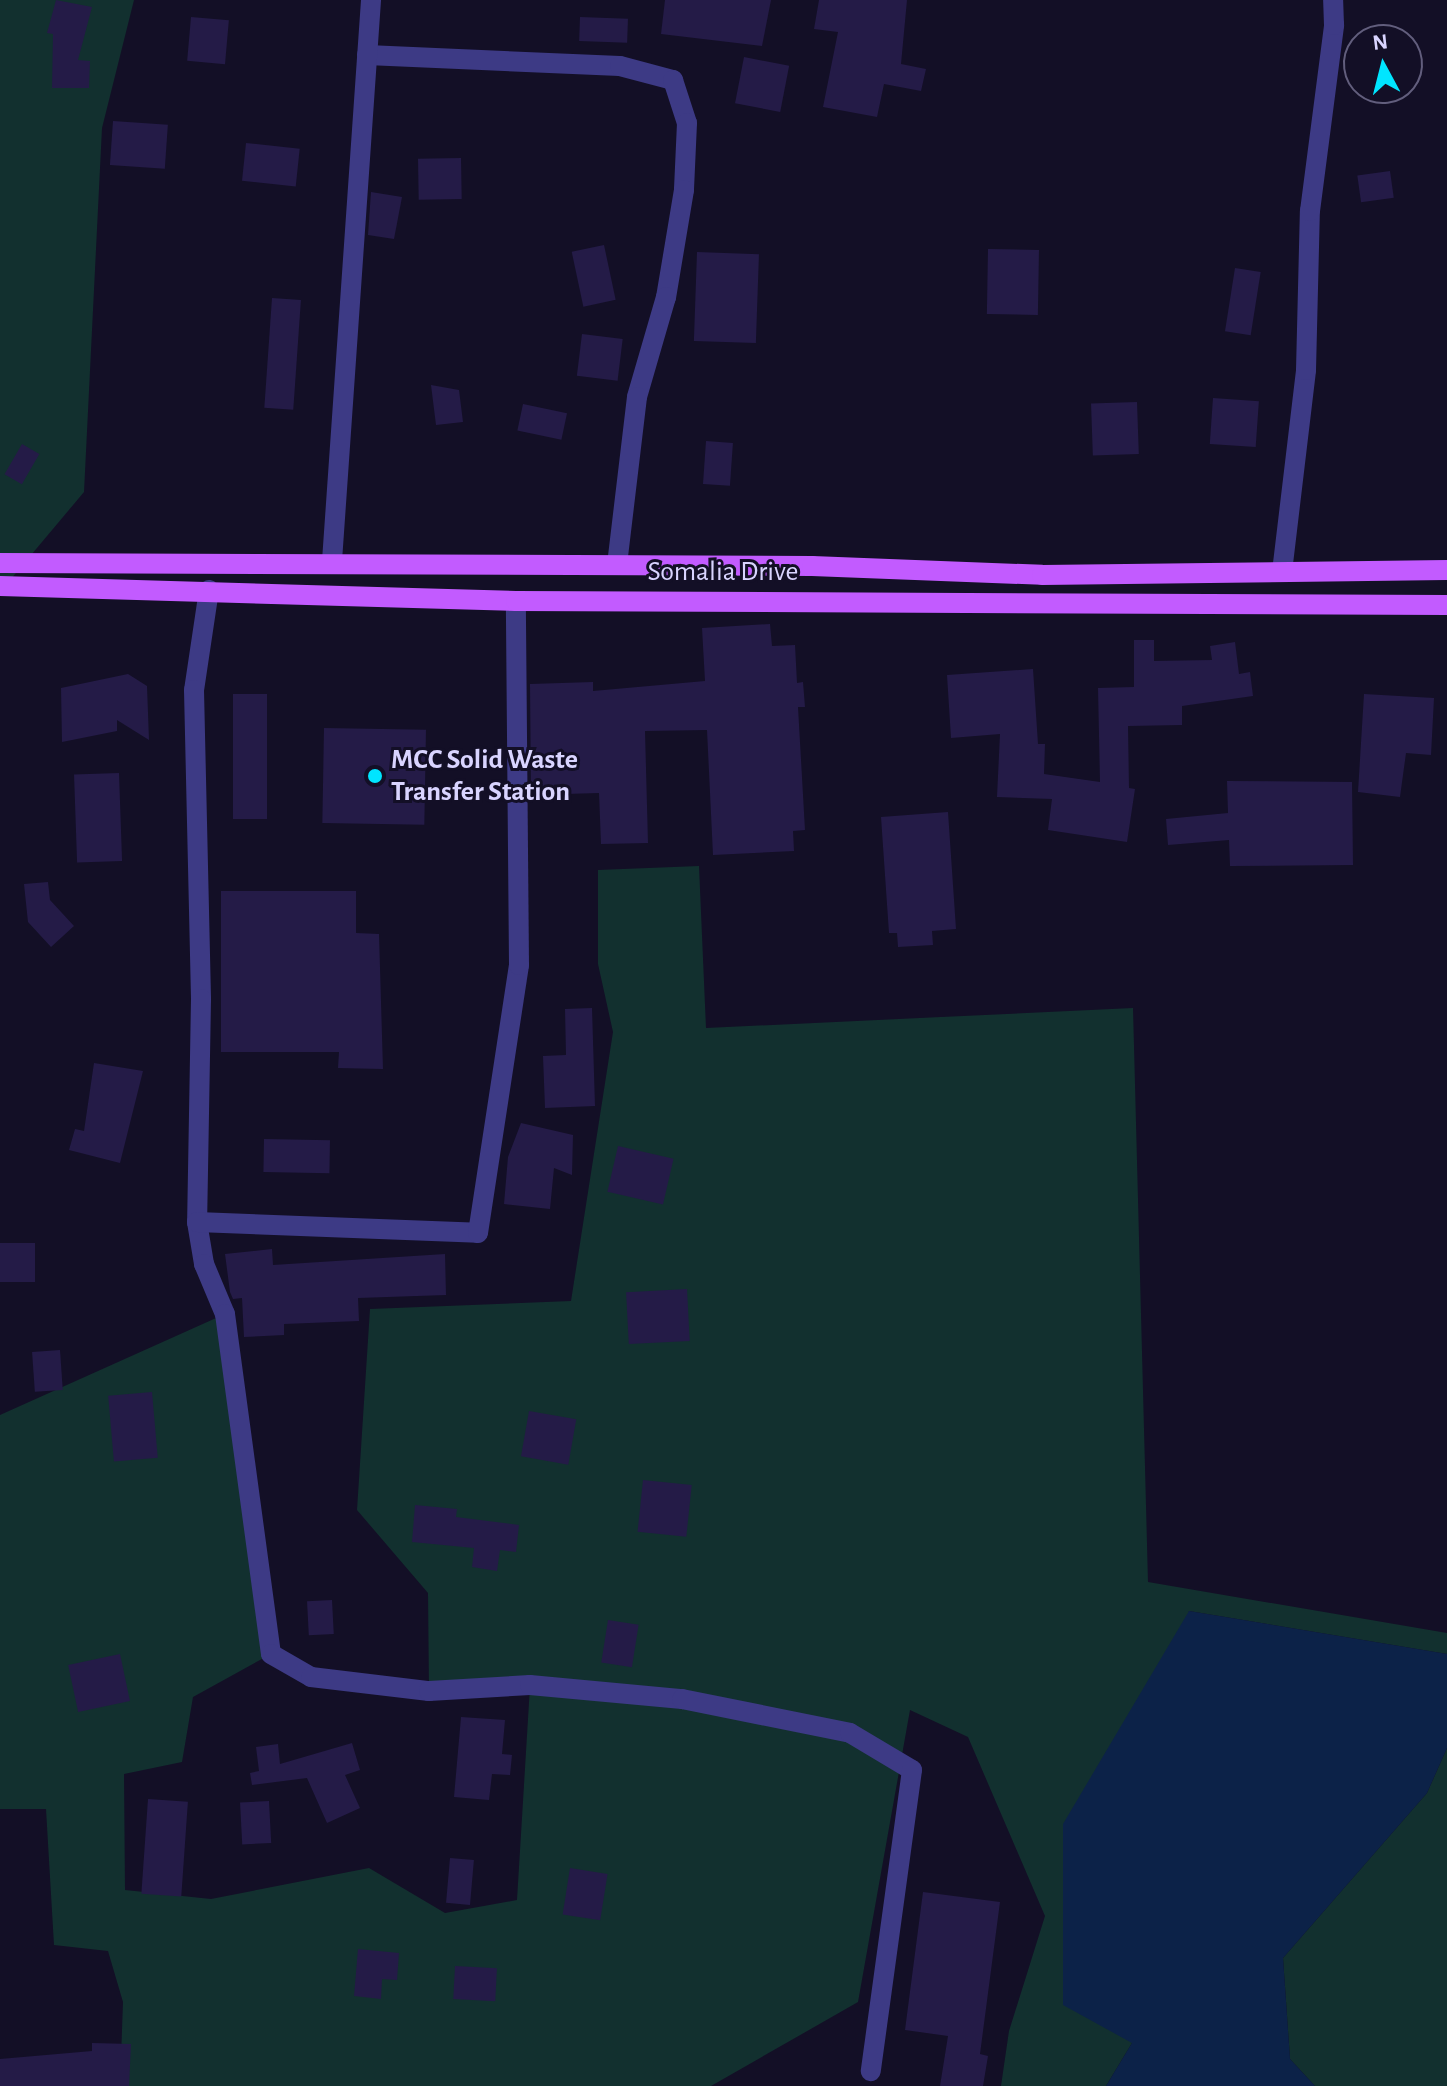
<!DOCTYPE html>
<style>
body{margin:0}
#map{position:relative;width:1447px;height:2086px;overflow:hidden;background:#130f26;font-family:"Alegreya Sans",sans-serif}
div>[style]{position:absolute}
.green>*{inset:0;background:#12302f}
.water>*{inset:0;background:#0c2248}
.building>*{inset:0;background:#241b47;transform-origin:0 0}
.street>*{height:20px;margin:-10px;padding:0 10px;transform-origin:10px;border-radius:10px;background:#3d3a85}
.primary>*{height:20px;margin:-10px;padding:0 10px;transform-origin:10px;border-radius:10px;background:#c25bff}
.dots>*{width:22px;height:22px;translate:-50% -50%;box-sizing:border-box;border:4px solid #130f26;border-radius:50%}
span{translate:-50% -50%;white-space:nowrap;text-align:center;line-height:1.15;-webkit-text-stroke:6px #130f26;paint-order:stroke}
.street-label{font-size:28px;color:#d9d4ff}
.poi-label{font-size:28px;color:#d9d4ff;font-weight:700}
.left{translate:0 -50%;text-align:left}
.north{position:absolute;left:1343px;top:24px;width:80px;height:80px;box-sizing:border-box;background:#130f26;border:2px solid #625e7d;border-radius:50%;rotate:353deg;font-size:22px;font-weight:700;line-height:32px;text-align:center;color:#d9d4ff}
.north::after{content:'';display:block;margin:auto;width:28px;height:36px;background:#00e5ff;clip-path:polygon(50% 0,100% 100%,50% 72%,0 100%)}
</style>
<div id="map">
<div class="green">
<div style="clip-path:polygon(0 0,134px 0,102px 128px,84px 492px,0 592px)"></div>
<div style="clip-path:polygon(699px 866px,706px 1028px,1133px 1008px,1148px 1582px,1447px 1633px,1447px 1654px,1189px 1611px,1132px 2043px,1106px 2086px,1001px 2086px,1009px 2031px,1045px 1916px,968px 1737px,910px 1710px,858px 2002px,711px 2086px,120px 2086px,123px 2002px,108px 1951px,54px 1945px,46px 1809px,0 1809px,0 1415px,225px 1314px,271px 1654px,193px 1697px,182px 1762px,124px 1774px,125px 1890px,211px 1899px,369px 1868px,445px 1913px,517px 1900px,530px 1686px,429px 1691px,428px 1593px,357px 1510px,370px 1309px,571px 1301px,613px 1032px,598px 964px,598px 870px)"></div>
<div style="clip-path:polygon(1447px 1748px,1447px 2086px,1315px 2086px,1290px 2059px,1283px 1958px,1427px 1793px)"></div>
</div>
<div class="water">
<div style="clip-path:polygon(1189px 1611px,1447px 1654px,1447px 1748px,1427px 1793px,1283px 1958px,1290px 2059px,1315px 2086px,1106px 2086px,1132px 2043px,1063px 2005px,1063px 1824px)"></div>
</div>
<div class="building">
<div style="clip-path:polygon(56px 0,92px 7px,78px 60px,90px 61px,89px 88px,52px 88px,53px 34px,47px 33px)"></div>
<div style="clip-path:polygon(665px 0,771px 0,762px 46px,661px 34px)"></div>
<div style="clip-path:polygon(819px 0,907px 0,901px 64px,926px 69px,921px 91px,884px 84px,877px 117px,823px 107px,838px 32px,814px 29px)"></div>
<div style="left:191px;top:17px;width:38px;height:44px;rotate:5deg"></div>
<div style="left:580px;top:17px;width:48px;height:24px;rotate:2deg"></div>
<div style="left:744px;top:57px;width:46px;height:47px;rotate:11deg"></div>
<div style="left:113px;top:121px;width:55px;height:44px;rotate:4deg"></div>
<div style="left:246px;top:143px;width:54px;height:38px;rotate:6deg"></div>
<div style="left:461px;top:158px;width:41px;height:43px;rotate:89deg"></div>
<div style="left:1390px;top:171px;width:27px;height:33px;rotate:82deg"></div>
<div style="clip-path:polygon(371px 192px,402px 197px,394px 239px,368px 235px)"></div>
<div style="left:604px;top:245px;width:56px;height:33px;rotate:78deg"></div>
<div style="left:988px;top:249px;width:51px;height:65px;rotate:1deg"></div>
<div style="left:697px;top:252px;width:62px;height:89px;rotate:2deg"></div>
<div style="left:1235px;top:268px;width:26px;height:64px;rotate:9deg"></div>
<div style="left:272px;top:298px;width:29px;height:110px;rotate:4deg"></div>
<div style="left:582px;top:334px;width:41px;height:42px;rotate:7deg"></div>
<div style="clip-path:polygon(431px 385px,459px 390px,463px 422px,436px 425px)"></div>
<div style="left:1213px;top:398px;width:46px;height:46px;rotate:4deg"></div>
<div style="left:1137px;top:402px;width:52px;height:46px;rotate:88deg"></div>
<div style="left:523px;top:404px;width:45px;height:27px;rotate:12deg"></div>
<div style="left:706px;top:441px;width:27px;height:43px;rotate:4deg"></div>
<div style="left:22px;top:444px;width:20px;height:35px;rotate:30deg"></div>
<div style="clip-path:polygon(770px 624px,772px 646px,795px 645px,797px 683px,803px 682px,805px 707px,798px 707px,805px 830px,793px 831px,794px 851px,713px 855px,707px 730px,645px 731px,648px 843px,601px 844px,599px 793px,531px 795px,530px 684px,593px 682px,593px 691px,705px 681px,702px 628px)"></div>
<div style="clip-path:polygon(1134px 640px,1154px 640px,1154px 661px,1212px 660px,1210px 646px,1235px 642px,1239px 674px,1250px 672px,1253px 696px,1182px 706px,1182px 725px,1128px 726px,1129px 788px,1135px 789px,1127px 842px,1048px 830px,1052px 799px,997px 797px,1000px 734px,951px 738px,947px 675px,1033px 669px,1038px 744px,1045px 744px,1044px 774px,1100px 782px,1098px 688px,1134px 687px)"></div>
<div style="clip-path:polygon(128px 674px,147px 686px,149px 740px,117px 720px,117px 731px,62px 742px,61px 688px)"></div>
<div style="left:233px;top:694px;width:34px;height:125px"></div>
<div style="clip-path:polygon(1364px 694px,1434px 698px,1431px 755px,1406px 753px,1400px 797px,1358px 792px)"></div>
<div style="left:324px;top:728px;width:102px;height:95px;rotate:1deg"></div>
<div style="left:119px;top:773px;width:88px;height:45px;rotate:88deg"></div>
<div style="clip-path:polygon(1227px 781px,1352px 782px,1353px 865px,1230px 866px,1229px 840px,1168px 845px,1166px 819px,1228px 813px)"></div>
<div style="clip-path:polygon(948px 812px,956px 929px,932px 931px,933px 945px,898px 947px,897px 933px,889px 933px,881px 817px)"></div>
<div style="clip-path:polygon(48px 882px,50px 900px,74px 926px,51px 947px,28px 922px,24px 884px)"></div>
<div style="clip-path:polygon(221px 891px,356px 891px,356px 933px,379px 934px,383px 1069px,338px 1068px,339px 1052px,221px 1052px)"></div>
<div style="clip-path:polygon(592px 1008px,595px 1106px,545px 1108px,543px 1056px,566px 1055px,565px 1009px)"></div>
<div style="clip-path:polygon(94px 1063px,143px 1071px,120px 1163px,69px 1150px,75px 1129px,84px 1131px)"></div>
<div style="clip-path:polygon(521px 1123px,573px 1135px,572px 1175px,554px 1168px,550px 1209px,504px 1204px,508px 1157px)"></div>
<div style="left:264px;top:1139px;width:66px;height:33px;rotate:1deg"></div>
<div style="left:618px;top:1146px;width:57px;height:47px;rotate:13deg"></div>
<div style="left:0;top:1243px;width:35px;height:39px"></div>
<div style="clip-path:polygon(272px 1249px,273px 1265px,445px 1254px,446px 1295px,358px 1298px,359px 1321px,284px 1324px,284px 1335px,244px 1337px,242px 1298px,233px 1299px,230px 1292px,225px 1254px)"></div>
<div style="left:687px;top:1289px;width:52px;height:61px;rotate:87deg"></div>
<div style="left:60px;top:1350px;width:40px;height:28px;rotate:86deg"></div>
<div style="left:152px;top:1392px;width:66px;height:44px;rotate:85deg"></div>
<div style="left:529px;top:1411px;width:48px;height:46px;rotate:10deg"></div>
<div style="left:643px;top:1480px;width:49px;height:52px;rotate:6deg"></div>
<div style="clip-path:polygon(415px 1505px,457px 1509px,456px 1517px,519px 1525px,516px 1552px,500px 1550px,497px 1571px,472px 1567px,474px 1548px,412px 1542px)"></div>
<div style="left:332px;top:1600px;width:34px;height:25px;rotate:87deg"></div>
<div style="left:608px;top:1620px;width:31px;height:43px;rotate:9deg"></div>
<div style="left:120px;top:1654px;width:48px;height:53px;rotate:78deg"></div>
<div style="clip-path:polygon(461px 1717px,505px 1720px,502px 1754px,512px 1755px,510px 1775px,492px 1774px,489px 1800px,454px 1797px)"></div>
<div style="clip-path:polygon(352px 1743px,360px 1770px,345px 1775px,360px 1808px,327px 1823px,307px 1778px,252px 1785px,250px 1773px,259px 1771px,256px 1747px,278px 1744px,280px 1764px)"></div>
<div style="left:148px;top:1799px;width:40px;height:95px;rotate:4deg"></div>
<div style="left:269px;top:1801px;width:42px;height:29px;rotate:87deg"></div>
<div style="left:450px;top:1858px;width:24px;height:45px;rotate:5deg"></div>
<div style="left:570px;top:1868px;width:38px;height:47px;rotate:9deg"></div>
<div style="clip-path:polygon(923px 1892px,1000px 1902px,980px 2054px,988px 2056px,983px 2086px,940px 2086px,948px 2036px,905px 2030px)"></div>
<div style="clip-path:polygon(358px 1949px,399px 1953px,397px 1980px,382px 1979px,381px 1999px,354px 1996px)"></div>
<div style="left:455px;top:1966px;width:42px;height:33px;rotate:3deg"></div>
<div style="clip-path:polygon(92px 2043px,131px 2044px,129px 2086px,0 2086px,0 2059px,92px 2051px)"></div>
</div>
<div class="street">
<div style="left:367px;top:55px;width:253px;rotate:2.5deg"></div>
<div style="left:620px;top:66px;width:55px;rotate:14.8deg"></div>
<div style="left:673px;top:80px;width:45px;rotate:72deg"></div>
<div style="left:687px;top:123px;width:67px;rotate:92.6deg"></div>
<div style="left:684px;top:190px;width:109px;rotate:99.5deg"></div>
<div style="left:666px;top:297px;width:104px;rotate:106.2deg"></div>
<div style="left:637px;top:397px;width:169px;rotate:96.8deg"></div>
<div style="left:332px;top:561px;width:562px;rotate:-86.02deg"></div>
<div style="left:1282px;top:572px;width:203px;rotate:-83.2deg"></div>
<div style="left:1306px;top:370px;width:159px;rotate:-88.6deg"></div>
<div style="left:1310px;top:211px;width:188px;rotate:-82.6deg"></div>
<div style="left:1334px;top:25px;width:25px;rotate:-92deg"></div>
<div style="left:209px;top:590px;width:101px;rotate:98.5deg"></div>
<div style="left:194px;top:690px;width:309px;rotate:88.7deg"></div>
<div style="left:201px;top:999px;width:223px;rotate:91deg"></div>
<div style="left:197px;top:1222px;width:43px;rotate:80.5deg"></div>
<div style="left:204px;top:1264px;width:54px;rotate:67.2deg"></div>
<div style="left:225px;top:1314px;width:343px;rotate:82.3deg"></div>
<div style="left:271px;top:1654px;width:46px;rotate:29.9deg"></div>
<div style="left:311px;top:1677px;width:119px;rotate:6.8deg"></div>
<div style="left:429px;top:1691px;width:101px;rotate:-3.4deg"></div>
<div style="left:530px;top:1685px;width:153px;rotate:5.3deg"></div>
<div style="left:682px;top:1699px;width:171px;rotate:11.4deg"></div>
<div style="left:850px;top:1733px;width:72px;rotate:30.8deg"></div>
<div style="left:912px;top:1770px;width:304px;rotate:97.8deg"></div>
<div style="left:197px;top:1222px;width:281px;rotate:2.2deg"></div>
<div style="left:478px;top:1233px;width:271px;rotate:-81.3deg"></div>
<div style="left:519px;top:965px;width:364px;rotate:-90.5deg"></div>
</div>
<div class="primary">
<div style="left:0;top:563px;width:812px;rotate:0.21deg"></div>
<div style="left:812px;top:566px;width:230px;rotate:2.2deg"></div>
<div style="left:1042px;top:575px;width:405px;rotate:-0.7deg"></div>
<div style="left:0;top:586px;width:516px;rotate:1.67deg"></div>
<div style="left:516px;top:601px;width:931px;rotate:0.25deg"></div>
</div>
<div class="dots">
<div style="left:375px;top:776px;background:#00e5ff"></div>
</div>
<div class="street-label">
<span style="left:723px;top:572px">Somalia Drive</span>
</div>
<div class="poi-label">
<span class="left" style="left:391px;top:776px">MCC Solid Waste<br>Transfer Station</span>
</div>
<div class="north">N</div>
</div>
